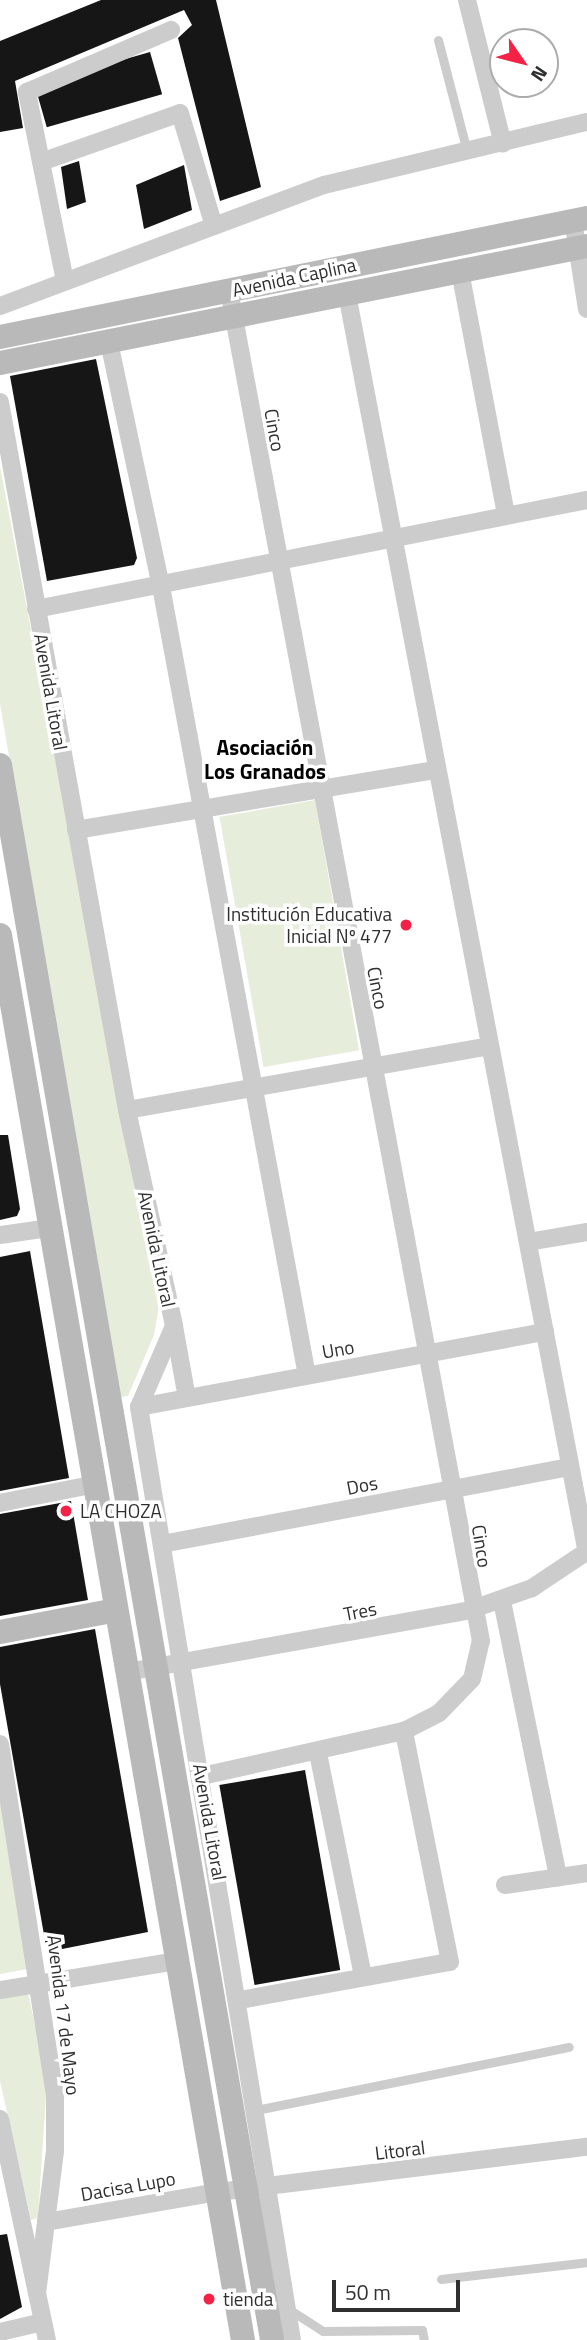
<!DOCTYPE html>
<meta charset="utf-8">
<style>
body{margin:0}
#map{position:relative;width:587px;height:2340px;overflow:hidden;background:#fff;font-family:"Titillium Web",sans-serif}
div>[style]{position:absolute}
.green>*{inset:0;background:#e7eddb;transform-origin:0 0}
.building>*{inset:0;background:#161616;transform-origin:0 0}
.lane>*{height:9px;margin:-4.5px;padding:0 4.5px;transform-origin:4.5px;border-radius:4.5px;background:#ccc}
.street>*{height:18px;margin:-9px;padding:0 9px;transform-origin:9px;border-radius:9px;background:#ccc}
.secondary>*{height:24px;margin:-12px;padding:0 12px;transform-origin:12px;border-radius:12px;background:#b9b9b9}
.dots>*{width:19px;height:19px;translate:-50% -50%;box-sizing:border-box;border:4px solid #fff;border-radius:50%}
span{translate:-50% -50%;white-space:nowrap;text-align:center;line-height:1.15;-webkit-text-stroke:7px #fff;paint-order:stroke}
.street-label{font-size:19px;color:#2f2f2f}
.poi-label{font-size:19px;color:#2f2f2f}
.right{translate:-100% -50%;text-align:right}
.left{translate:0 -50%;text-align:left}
.neighbourhood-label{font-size:21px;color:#000;font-weight:700}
.north{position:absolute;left:489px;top:28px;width:70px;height:70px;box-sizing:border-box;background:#fff;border:2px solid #acacac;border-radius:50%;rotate:125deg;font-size:19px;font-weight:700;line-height:28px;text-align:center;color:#2f2f2f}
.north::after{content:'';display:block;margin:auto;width:24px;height:32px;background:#f52247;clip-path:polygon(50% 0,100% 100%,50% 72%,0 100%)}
.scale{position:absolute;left:332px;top:2280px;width:128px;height:32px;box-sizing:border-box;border:4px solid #2f2f2f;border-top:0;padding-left:9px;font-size:21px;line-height:24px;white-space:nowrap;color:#2f2f2f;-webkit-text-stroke:5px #fff;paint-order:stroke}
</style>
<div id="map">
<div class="green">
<div style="clip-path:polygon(0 466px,159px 1306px,154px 1335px,128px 1396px,120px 1397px,0 704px)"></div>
<div style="left:315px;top:800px;width:254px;height:97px;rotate:80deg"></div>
<div style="clip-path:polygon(0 1779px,33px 1968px,0 1974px)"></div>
<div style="clip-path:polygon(28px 1993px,47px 2079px,38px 2218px,31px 2220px,0 2081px,0 1999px)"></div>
</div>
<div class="building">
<div style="clip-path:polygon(101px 0,216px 0,261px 187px,220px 201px,178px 38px,192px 25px,184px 10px,15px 81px,23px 128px,0 132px,0 41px)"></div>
<div style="left:150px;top:52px;width:44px;height:120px;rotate:74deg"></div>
<div style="clip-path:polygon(79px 161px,86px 202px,67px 209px,61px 167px)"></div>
<div style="clip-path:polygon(184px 165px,192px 210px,144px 229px,136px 185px)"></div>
<div style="clip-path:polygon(96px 359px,137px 558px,134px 565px,47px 581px,10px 376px)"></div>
<div style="clip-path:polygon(0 1135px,8px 1135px,20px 1209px,17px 1216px,0 1220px)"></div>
<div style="clip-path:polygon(30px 1251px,69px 1478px,0 1491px,0 1257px)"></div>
<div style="clip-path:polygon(71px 1501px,88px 1600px,0 1616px,0 1514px)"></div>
<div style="clip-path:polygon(95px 1629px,148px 1932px,47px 1952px,0 1684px,0 1647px)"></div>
<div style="left:305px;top:1770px;width:203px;height:87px;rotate:80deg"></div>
<div style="clip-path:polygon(7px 2234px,22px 2307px,0 2319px,0 2235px)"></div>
</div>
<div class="lane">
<div style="left:438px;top:40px;width:115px;rotate:75.4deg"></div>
<div style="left:256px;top:2110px;width:319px;rotate:-11.4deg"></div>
<div style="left:441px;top:2279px;width:147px;rotate:-6.6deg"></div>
<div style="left:287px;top:2308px;width:43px;rotate:32.6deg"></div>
<div style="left:323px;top:2331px;width:99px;rotate:-0.6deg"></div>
<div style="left:422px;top:2330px;width:10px;rotate:79deg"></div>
</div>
<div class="street">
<div style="left:467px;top:0;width:148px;rotate:76deg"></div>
<div style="left:41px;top:162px;width:147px;rotate:-19.4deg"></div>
<div style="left:180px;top:113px;width:115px;rotate:73.3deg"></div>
<div style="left:573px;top:220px;width:90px;rotate:81.1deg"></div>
<div style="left:460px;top:271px;width:248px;rotate:79.3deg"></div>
<div style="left:65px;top:281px;width:193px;rotate:-101.4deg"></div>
<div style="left:27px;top:92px;width:157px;rotate:-23.3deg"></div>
<div style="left:347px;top:294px;width:1282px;rotate:79.21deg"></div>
<div style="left:0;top:306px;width:346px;rotate:-20.5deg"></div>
<div style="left:324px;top:185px;width:270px;rotate:-13.5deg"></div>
<div style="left:109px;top:342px;width:244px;rotate:78deg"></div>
<div style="left:160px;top:581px;width:808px;rotate:79.52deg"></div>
<div style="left:0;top:402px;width:719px;rotate:79.83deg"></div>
<div style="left:127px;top:1110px;width:221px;rotate:77.7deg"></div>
<div style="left:174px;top:1326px;width:88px;rotate:113.4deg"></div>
<div style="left:139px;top:1407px;width:945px;rotate:80.69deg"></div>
<div style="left:36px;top:609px;width:562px;rotate:-11.19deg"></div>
<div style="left:76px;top:830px;width:365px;rotate:-9.5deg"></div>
<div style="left:127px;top:1110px;width:368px;rotate:-10deg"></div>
<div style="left:0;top:1235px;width:49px;rotate:-8.1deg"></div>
<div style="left:528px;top:1242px;width:60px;rotate:-9.6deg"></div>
<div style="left:174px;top:1326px;width:73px;rotate:79.8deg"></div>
<div style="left:139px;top:1407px;width:413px;rotate:-10.5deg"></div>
<div style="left:0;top:1503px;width:98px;rotate:-11.2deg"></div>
<div style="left:162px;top:1544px;width:415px;rotate:-10.7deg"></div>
<div style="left:502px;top:1601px;width:282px;rotate:78.5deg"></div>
<div style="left:127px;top:1672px;width:349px;rotate:-10.2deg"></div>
<div style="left:470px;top:1610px;width:66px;rotate:-19.5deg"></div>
<div style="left:532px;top:1588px;width:65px;rotate:-33.7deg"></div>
<div style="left:0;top:1744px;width:357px;rotate:81.1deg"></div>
<div style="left:55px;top:2097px;width:54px;rotate:90deg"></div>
<div style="left:55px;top:2151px;width:143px;rotate:97.2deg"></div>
<div style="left:318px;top:1753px;width:228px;rotate:78.6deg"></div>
<div style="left:202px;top:1776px;width:207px;rotate:-12.6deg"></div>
<div style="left:404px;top:1731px;width:39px;rotate:-27deg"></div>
<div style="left:439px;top:1713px;width:47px;rotate:-45.9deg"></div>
<div style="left:472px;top:1679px;width:39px;rotate:-77deg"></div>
<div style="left:481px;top:1641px;width:1373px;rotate:-100.57deg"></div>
<div style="left:505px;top:1885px;width:83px;rotate:-8.3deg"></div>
<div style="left:0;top:1990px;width:180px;rotate:-9.3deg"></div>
<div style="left:240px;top:2000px;width:213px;rotate:-10.3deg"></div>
<div style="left:450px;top:1962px;width:236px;rotate:-101.3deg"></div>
<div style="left:0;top:2119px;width:226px;rotate:78deg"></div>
<div style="left:46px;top:2222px;width:175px;rotate:-9.9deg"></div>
<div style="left:218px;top:2192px;width:372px;rotate:-7deg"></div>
<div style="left:0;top:2332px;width:44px;rotate:-13.1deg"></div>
</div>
<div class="secondary">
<div style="left:0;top:337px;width:599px;rotate:-11.46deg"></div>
<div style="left:0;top:363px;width:599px;rotate:-11.27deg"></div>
<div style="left:0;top:765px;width:1598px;rotate:80.2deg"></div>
<div style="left:0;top:935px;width:1426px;rotate:80.19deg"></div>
<div style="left:0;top:1632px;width:118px;rotate:-10.7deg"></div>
</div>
<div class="dots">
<div style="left:406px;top:925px;background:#f52247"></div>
<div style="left:66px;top:1511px;background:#f52247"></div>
<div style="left:209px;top:2299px;background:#f52247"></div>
</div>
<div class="street-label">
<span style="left:294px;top:277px;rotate:-12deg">Avenida Caplina</span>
<span style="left:275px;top:430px;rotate:80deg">Cinco</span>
<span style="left:51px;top:692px;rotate:80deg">Avenida Litoral</span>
<span style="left:378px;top:988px;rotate:79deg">Cinco</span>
<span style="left:157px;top:1249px;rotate:78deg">Avenida Litoral</span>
<span style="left:338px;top:1349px;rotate:-10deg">Uno</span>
<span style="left:362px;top:1485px;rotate:-11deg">Dos</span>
<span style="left:482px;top:1546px;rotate:81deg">Cinco</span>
<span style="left:360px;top:1611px;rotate:-11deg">Tres</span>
<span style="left:210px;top:1822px;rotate:80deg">Avenida Litoral</span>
<span style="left:64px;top:2015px;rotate:83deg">Avenida 17 de Mayo</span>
<span style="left:400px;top:2150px;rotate:-7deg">Litoral</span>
<span style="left:128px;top:2186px;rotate:-10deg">Dacisa Lupo</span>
</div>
<div class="poi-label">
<span class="right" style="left:392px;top:925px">Institución Educativa<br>Inicial Nº 477</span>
<span class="left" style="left:80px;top:1511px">LA CHOZA</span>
<span class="left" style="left:223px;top:2299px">tienda</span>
</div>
<div class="neighbourhood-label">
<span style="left:265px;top:759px">Asociación<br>Los Granados</span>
</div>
<div class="north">N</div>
<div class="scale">50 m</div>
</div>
